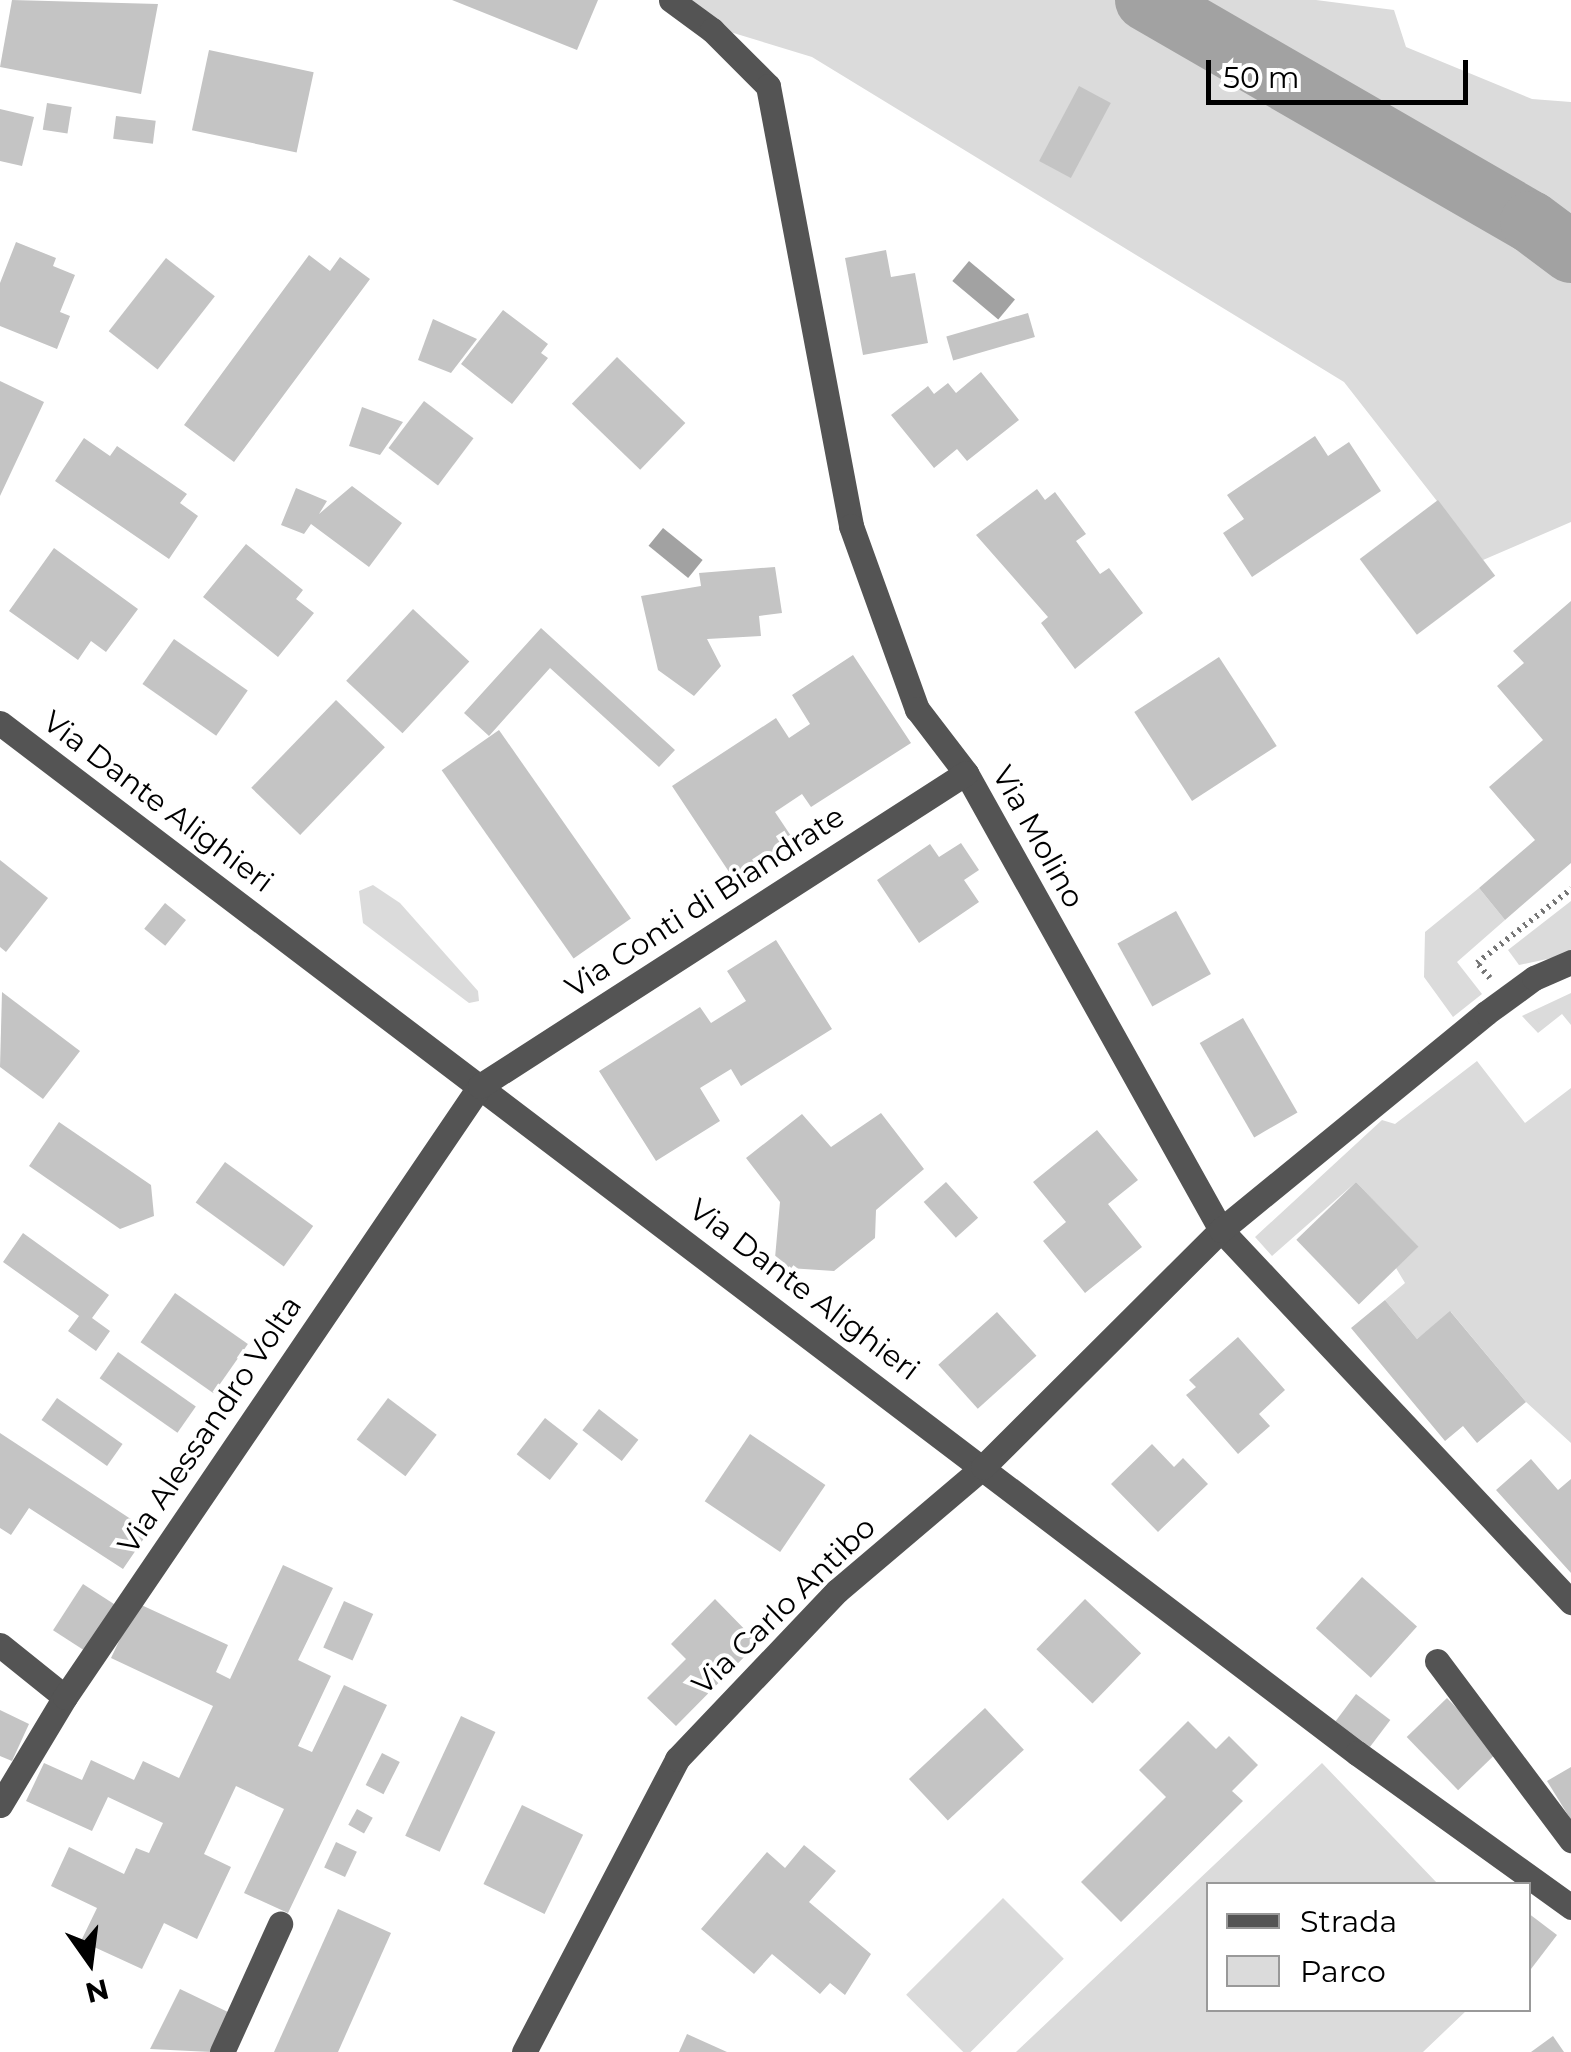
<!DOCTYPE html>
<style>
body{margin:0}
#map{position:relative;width:1571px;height:2052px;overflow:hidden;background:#fff;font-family:Montserrat,sans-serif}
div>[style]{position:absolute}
.green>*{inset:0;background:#dbdbdb;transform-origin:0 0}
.water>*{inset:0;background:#a2a2a2;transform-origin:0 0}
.river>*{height:62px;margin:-31px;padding:0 31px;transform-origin:31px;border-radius:31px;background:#a2a2a2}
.building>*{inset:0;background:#c4c4c4;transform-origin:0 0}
.path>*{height:6px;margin-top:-3px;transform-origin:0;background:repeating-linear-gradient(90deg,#767676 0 2.5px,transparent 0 7.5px)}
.minor>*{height:25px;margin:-12.5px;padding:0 12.5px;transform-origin:12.5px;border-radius:12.5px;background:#545454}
span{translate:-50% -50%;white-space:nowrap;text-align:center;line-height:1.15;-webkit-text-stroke:8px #fff;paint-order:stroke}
.street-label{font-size:30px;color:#000}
.legend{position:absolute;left:1206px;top:1882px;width:325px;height:130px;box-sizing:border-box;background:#fff;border:2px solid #999;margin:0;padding:12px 18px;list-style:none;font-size:30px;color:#000}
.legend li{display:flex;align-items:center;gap:20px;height:50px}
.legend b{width:50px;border:2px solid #999}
.north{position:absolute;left:40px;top:1912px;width:100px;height:100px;-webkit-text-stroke:8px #fff;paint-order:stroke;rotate:166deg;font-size:28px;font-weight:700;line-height:40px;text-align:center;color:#000}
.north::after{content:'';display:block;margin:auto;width:35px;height:45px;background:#000;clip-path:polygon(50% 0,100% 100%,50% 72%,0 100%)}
.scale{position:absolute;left:1206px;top:60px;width:262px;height:45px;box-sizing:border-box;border:5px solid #000;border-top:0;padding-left:12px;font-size:30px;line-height:35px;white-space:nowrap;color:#000;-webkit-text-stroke:8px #fff;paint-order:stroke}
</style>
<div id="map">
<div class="green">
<div style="clip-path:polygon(679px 0,1129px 0,1528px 228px,1571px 261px,1571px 522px,1483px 560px,1344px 382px,812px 57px,717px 28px)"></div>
<div style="clip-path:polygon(1155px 0,1316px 0,1394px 10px,1406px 47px,1532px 99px,1571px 102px,1571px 246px,1535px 219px)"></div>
<div style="clip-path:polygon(373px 885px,400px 903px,478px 991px,479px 1001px,469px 1003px,363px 923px,359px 891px)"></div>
<div style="clip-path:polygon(1479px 888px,1505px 920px,1457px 962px,1482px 994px,1453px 1017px,1424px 977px,1425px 932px)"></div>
<div style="clip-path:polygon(1571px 901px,1571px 954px,1519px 965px,1508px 950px)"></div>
<div style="clip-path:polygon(1571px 993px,1571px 1025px,1562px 1014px,1538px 1033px,1522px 1016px)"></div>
<div style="clip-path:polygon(1477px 1061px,1525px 1123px,1571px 1088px,1571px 1443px,1526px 1402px,1451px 1312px,1417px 1339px,1385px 1300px,1405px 1283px,1396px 1268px,1418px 1247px,1356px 1182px,1272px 1256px,1255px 1237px,1382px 1120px,1395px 1124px)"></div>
<div style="clip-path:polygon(1322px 1763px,1438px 1884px,1208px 1884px,1208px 2010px,1467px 2010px,1423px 2052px,1016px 2052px)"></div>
<div style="left:1003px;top:1898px;width:86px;height:137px;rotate:45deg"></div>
</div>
<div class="water">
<div style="left:969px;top:261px;width:60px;height:26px;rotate:40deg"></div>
<div style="left:663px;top:528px;width:51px;height:23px;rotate:39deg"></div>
</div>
<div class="river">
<div style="left:1146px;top:0;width:444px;rotate:30deg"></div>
<div style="left:1531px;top:222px;width:50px;rotate:36.9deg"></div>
</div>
<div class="building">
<div style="clip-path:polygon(12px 0,158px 4px,141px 94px,0 67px)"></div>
<div style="clip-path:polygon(452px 0,598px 0,577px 50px)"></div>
<div style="left:209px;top:50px;width:107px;height:82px;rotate:12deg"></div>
<div style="left:1079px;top:86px;width:36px;height:85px;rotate:28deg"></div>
<div style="left:47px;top:103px;width:25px;height:27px;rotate:9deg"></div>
<div style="clip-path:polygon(0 109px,34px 117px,22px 166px,0 161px)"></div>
<div style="left:116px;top:116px;width:40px;height:23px;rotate:7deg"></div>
<div style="clip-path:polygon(16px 242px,56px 258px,53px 266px,75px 275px,60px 312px,70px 316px,57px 349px,0 326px,0 283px)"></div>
<div style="clip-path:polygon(886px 250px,891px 277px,915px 273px,928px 343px,863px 355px,845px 258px)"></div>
<div style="clip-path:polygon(309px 255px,330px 271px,340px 257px,370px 279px,234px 462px,184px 425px)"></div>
<div style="left:166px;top:258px;width:62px;height:93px;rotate:38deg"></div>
<div style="clip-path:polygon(503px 310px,548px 344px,541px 353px,548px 358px,512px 404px,461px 364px)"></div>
<div style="left:1028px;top:313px;width:25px;height:85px;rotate:74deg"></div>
<div style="clip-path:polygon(433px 319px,477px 339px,451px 373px,418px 360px)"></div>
<div style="left:617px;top:357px;width:95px;height:65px;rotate:44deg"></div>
<div style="clip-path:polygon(981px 372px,1019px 420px,967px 461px,957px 449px,934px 468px,891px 415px,928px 386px,934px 394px,948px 383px,956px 393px)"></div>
<div style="clip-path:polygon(0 381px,44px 402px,0 496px)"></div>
<div style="left:424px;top:401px;width:62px;height:59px;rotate:37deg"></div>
<div style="clip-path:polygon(362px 407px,403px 422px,380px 455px,349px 446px)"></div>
<div style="clip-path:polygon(1315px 436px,1328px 456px,1349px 442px,1381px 491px,1252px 577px,1223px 533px,1244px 519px,1227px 495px)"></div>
<div style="clip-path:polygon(84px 438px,110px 456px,117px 446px,187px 494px,180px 503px,198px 516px,169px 559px,55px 481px)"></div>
<div style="clip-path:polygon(352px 486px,402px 523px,369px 567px,311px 524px,304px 534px,281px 525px,296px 488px,327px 501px,319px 514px)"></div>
<div style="clip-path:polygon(1037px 489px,1045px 500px,1055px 492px,1086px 534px,1076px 541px,1100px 574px,1109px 568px,1143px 613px,1075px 669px,1041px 623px,1048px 617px,976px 535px)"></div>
<div style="left:1438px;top:500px;width:95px;height:98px;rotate:53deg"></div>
<div style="clip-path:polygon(246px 544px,303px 590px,296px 599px,314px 613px,278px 657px,203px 597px)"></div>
<div style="clip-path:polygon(54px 548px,138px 609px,106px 652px,91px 641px,78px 660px,9px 611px)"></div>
<div style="clip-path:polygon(775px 567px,782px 613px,759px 616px,761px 636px,707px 639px,721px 666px,694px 696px,658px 670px,641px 596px,701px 586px,699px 573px)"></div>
<div style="clip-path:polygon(1571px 601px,1571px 863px,1505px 920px,1479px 888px,1535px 840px,1489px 787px,1543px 740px,1497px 686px,1524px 663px,1513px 651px)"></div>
<div style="left:413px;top:609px;width:77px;height:98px;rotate:43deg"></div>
<div style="clip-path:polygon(541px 628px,675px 750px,659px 767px,550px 668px,489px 736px,464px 713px)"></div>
<div style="left:174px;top:639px;width:90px;height:55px;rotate:35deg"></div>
<div style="clip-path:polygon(853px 655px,911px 743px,811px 807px,802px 794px,775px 812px,795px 842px,735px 881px,672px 786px,776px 718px,789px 738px,810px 724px,792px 695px)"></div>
<div style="left:1219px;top:657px;width:106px;height:101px;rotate:57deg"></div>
<div style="left:336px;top:700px;width:68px;height:122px;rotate:44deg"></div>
<div style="left:499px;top:730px;width:230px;height:70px;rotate:55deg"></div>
<div style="clip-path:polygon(961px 843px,979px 870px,964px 880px,979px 902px,919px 943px,877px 880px,930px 844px,939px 857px)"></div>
<div style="clip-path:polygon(0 860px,48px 898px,6px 952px,0 947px)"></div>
<div style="left:165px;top:903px;width:27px;height:33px;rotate:39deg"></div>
<div style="left:1176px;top:911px;width:72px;height:67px;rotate:61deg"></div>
<div style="clip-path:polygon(776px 940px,832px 1029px,741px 1086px,731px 1069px,700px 1088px,720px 1121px,656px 1161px,599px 1071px,700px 1007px,711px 1023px,746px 1001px,727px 971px)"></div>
<div style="clip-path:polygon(2px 992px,80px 1051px,43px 1099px,0 1067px)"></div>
<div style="left:1243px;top:1018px;width:109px;height:50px;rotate:60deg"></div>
<div style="clip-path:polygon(881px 1113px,924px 1169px,876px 1210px,875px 1238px,834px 1271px,789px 1268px,775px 1258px,780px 1202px,746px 1158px,802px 1114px,831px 1147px)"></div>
<div style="clip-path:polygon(59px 1122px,151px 1185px,154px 1216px,120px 1229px,29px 1166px)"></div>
<div style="clip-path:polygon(1097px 1130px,1138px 1180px,1108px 1204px,1142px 1247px,1085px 1293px,1043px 1241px,1066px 1222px,1033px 1182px)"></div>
<div style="left:225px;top:1162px;width:109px;height:50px;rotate:36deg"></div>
<div style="left:946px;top:1182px;width:48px;height:30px;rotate:48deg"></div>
<div style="left:1356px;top:1182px;width:90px;height:83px;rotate:46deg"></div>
<div style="clip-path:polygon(23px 1233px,109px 1295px,92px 1318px,110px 1331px,96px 1351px,68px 1331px,79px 1316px,3px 1262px)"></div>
<div style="left:175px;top:1293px;width:89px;height:60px;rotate:35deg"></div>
<div style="clip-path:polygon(1385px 1300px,1417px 1339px,1450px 1311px,1526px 1402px,1477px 1443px,1463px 1426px,1445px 1441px,1351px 1328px)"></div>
<div style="left:997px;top:1312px;width:59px;height:79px;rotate:48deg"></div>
<div style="clip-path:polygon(1238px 1337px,1285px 1390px,1259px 1414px,1270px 1426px,1238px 1454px,1186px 1395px,1196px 1387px,1189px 1380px)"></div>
<div style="left:118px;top:1352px;width:95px;height:32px;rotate:35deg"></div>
<div style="left:57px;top:1398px;width:80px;height:27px;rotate:35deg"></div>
<div style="left:388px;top:1398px;width:61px;height:52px;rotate:37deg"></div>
<div style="left:599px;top:1409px;width:50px;height:27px;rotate:38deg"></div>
<div style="left:545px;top:1418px;width:42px;height:46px;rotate:38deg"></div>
<div style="clip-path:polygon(0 1433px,149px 1531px,123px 1569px,29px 1508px,11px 1535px,0 1528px)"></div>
<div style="left:750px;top:1434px;width:91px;height:81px;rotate:34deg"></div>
<div style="clip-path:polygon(1152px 1444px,1174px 1467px,1183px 1458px,1208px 1484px,1158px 1532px,1111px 1484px)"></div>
<div style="clip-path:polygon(1531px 1459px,1558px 1490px,1571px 1479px,1571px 1573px,1496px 1490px)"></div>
<div style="clip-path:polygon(283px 1565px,333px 1588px,298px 1660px,331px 1676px,298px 1746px,312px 1752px,344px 1685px,387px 1705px,288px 1913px,244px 1893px,284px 1809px,236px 1786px,204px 1854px,231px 1867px,197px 1939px,164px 1923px,142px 1969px,81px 1941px,97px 1908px,51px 1886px,69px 1847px,124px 1874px,136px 1848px,149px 1853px,163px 1823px,108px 1797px,92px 1831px,26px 1801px,44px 1763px,82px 1780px,91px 1760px,134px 1780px,143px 1761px,179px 1778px,213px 1706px,111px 1658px,137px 1603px,228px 1645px,216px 1672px,230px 1679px)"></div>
<div style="left:1362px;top:1577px;width:74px;height:69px;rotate:42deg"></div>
<div style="left:83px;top:1584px;width:42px;height:55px;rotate:33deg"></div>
<div style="clip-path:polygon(715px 1599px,758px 1643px,676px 1726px,647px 1698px,686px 1659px,671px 1644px)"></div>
<div style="left:1085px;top:1599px;width:78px;height:70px;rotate:44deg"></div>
<div style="left:344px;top:1601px;width:32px;height:51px;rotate:24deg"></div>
<div style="left:1356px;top:1694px;width:43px;height:34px;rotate:37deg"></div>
<div style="left:1447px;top:1698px;width:74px;height:56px;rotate:46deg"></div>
<div style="left:985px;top:1708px;width:57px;height:104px;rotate:47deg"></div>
<div style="clip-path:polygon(0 1710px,29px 1724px,12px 1761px,0 1756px)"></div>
<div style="left:461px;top:1716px;width:38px;height:132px;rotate:25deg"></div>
<div style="clip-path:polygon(1188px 1721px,1216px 1749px,1229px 1736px,1258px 1765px,1232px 1791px,1243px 1801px,1121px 1922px,1081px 1882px,1166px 1797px,1139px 1770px)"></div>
<div style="left:382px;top:1753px;width:20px;height:36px;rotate:27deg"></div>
<div style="clip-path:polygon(1571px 1767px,1571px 1820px,1547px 1781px)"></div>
<div style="left:522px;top:1805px;width:68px;height:88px;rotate:26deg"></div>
<div style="left:357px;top:1809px;width:18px;height:18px;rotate:29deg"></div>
<div style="left:336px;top:1842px;width:23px;height:28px;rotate:25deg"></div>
<div style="clip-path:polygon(804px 1845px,836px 1871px,809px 1902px,871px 1954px,845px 1995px,830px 1983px,820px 1994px,772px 1954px,754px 1974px,701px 1929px,767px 1852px,785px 1868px)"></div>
<div style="clip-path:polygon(338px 1909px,391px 1933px,338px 2052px,274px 2052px)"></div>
<div style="clip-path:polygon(1528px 1913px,1557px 1935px,1531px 1969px,1528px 1967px)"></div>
<div style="clip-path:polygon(180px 1989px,230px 2013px,211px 2052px,150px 2049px)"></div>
<div style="clip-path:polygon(687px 2034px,727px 2052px,679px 2052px)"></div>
<div style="clip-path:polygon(1553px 2036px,1564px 2052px,1531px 2052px)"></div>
</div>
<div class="path">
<div style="left:1490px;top:978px;width:20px;rotate:-131deg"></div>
<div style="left:1477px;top:963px;width:120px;rotate:-38.2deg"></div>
</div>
<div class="minor">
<div style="left:671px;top:0;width:51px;rotate:36.2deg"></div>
<div style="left:712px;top:30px;width:79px;rotate:45deg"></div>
<div style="left:768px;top:86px;width:448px;rotate:79.3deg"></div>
<div style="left:851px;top:526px;width:195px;rotate:70.2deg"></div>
<div style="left:917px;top:709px;width:81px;rotate:52.6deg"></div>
<div style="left:966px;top:773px;width:523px;rotate:60.84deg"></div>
<div style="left:1221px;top:1230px;width:511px;rotate:46.75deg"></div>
<div style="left:0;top:723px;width:1704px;rotate:37.2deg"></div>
<div style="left:1357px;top:1753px;width:264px;rotate:35.7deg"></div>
<div style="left:0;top:1645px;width:83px;rotate:38.7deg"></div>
<div style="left:1437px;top:1661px;width:224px;rotate:53.2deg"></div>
<div style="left:0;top:1805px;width:126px;rotate:-59deg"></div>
<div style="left:65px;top:1697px;width:739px;rotate:-55.82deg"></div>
<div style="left:480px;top:1086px;width:578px;rotate:-32.78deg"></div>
<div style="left:222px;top:2052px;width:141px;rotate:-65.6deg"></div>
<div style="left:524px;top:2052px;width:331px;rotate:-62.4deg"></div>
<div style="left:677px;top:1759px;width:232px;rotate:-46.4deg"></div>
<div style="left:837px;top:1591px;width:192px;rotate:-40.3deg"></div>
<div style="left:983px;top:1467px;width:336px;rotate:-44.9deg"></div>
<div style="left:1221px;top:1230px;width:343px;rotate:-39.3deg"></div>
<div style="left:1486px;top:1013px;width:59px;rotate:-36.1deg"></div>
<div style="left:1534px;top:978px;width:40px;rotate:-23.4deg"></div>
</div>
<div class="street-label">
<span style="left:158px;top:802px;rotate:37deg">Via Dante Alighieri</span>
<span style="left:1038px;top:837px;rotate:61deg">Via Molino</span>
<span style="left:705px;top:902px;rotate:-33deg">Via Conti di Biandrate</span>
<span style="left:804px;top:1290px;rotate:37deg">Via Dante Alighieri</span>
<span style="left:210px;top:1425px;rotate:-56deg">Via Alessandro Volta</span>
<span style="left:784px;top:1606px;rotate:-44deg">Via Carlo Antibo</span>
</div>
<ul class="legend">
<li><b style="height:12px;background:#545454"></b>Strada</li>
<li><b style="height:28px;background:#dbdbdb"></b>Parco</li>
</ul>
<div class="north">N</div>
<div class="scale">50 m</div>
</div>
